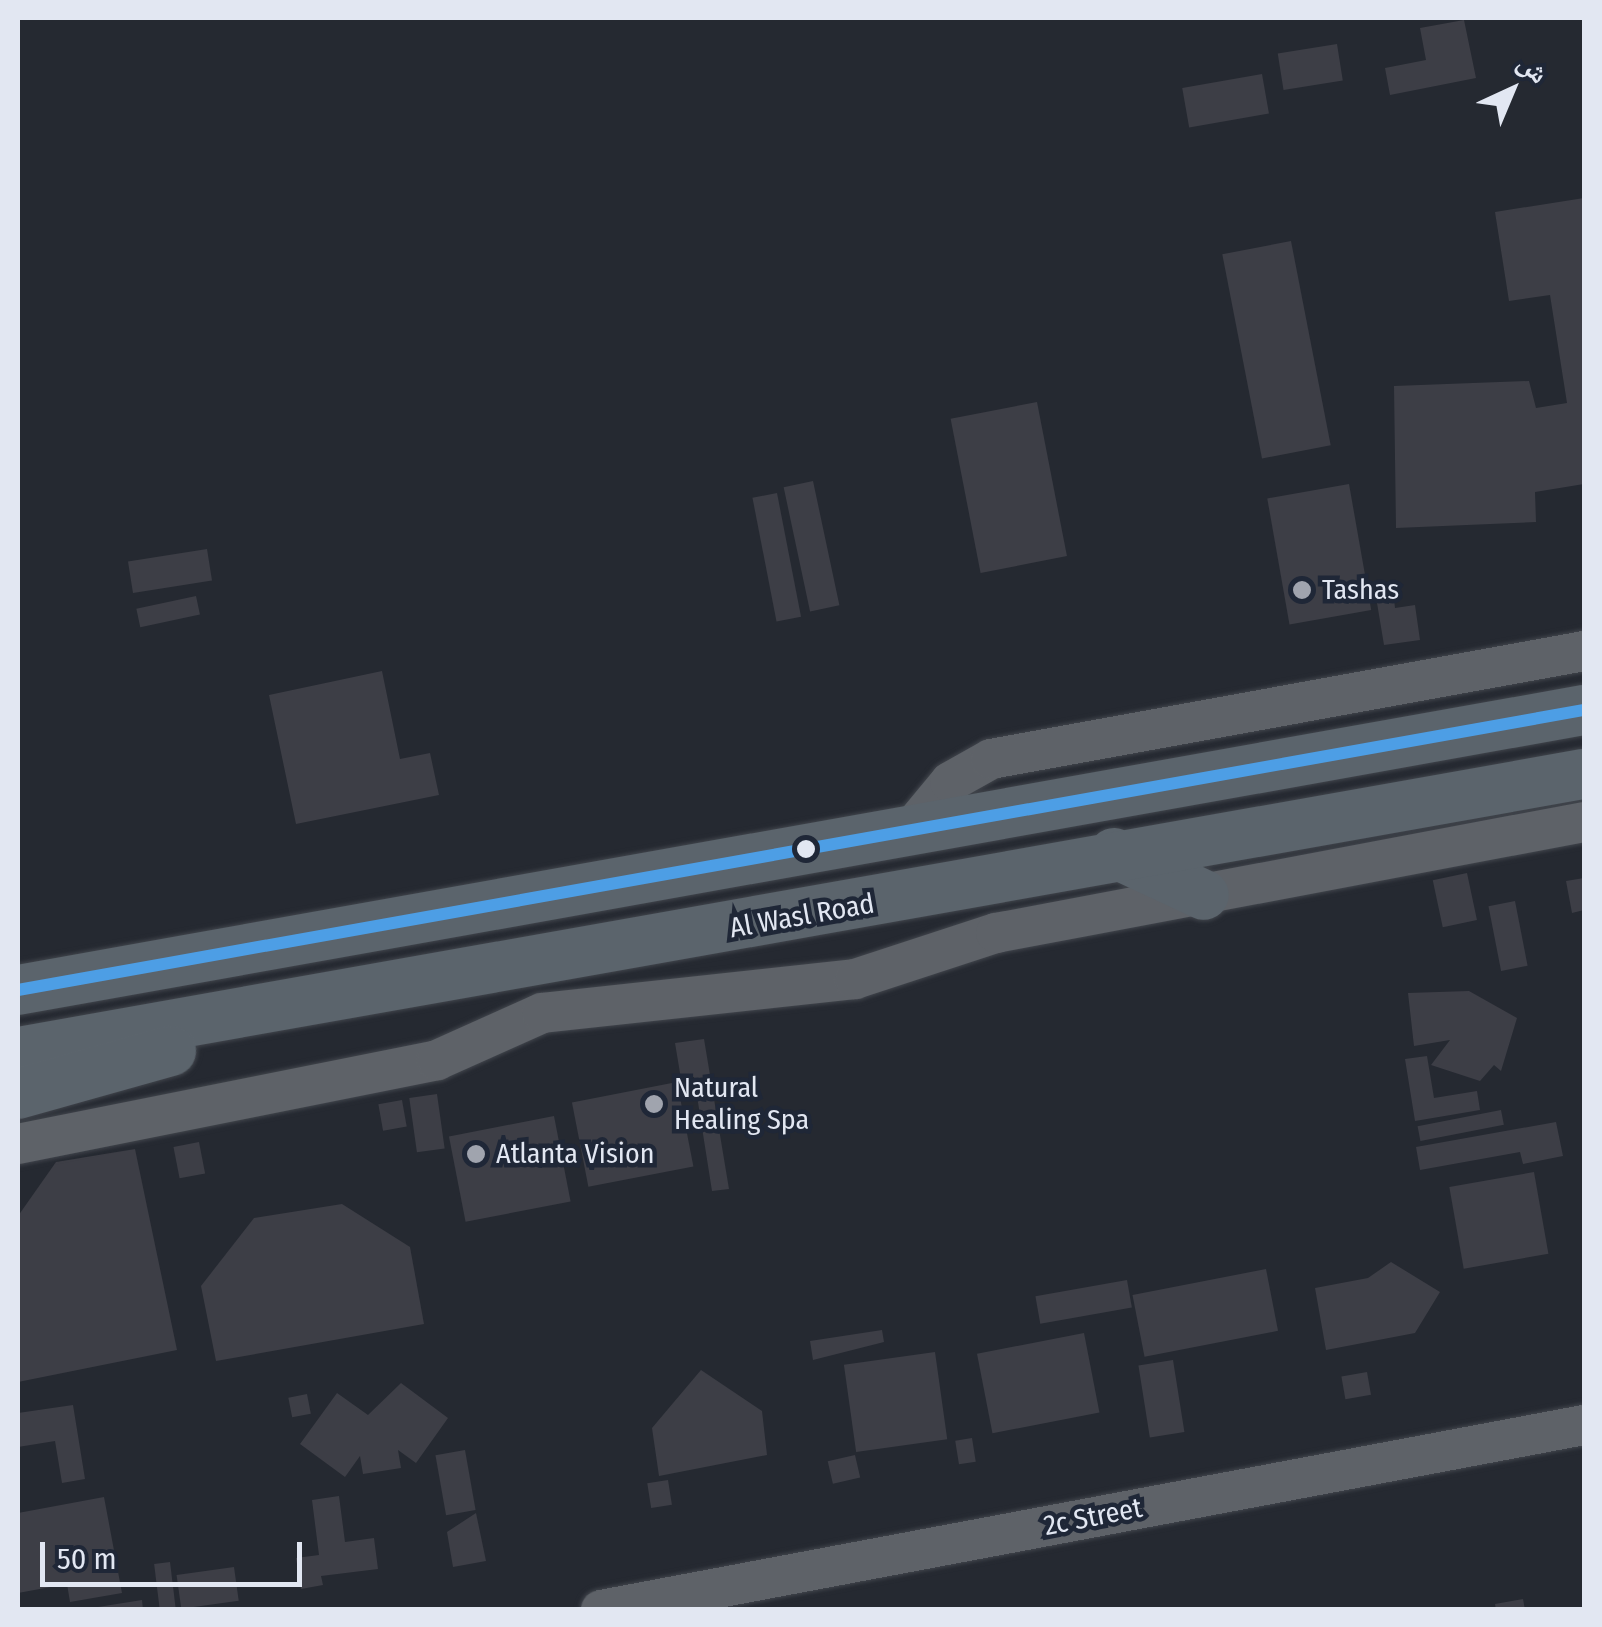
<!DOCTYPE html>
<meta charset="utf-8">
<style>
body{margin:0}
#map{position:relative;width:1602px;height:1627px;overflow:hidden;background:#252931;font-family:"Fira Sans Condensed","Noto Naskh Arabic",sans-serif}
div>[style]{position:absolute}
.building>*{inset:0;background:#3d3e46;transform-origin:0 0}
.roads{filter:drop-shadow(0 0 2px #41454c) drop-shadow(0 0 2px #41454c)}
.minor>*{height:40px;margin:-20px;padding:0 20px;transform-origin:20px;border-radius:20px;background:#5e6268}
.major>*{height:50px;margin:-25px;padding:0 25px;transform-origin:25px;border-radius:25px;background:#5b646c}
.bus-1>*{height:12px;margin:-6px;padding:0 6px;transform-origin:6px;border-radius:6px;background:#4d9ee5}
.dots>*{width:28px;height:28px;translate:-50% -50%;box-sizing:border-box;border:5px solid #1f2737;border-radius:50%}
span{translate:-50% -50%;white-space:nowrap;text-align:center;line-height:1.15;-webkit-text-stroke:9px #1f2737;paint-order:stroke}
.poi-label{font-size:28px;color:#e2e7f2}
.left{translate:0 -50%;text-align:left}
.street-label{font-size:28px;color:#e2e7f2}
.frame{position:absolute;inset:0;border:20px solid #e2e7f2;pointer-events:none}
.north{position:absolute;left:1462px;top:40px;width:100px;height:100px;-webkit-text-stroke:8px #1f2737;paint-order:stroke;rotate:44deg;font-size:28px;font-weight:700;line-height:40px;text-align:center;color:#e2e7f2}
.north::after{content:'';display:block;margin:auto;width:35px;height:45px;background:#e2e7f2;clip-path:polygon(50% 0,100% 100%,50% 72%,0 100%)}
.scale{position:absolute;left:40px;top:1542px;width:262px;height:45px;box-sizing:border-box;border:5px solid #e2e7f2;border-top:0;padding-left:12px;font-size:30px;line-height:35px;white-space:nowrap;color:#e2e7f2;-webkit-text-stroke:8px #1f2737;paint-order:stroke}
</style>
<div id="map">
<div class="building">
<div style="clip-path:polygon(1464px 20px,1476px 78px,1390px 95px,1385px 68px,1426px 60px,1420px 28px)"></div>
<div style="left:1337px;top:44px;width:37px;height:60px;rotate:81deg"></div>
<div style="left:1262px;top:74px;width:40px;height:81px;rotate:80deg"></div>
<div style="clip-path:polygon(1584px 198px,1584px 484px,1535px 492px,1536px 522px,1396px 528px,1394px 386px,1529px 381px,1536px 408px,1567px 403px,1550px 295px,1509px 301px,1495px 212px)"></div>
<div style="left:1291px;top:241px;width:208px;height:70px;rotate:79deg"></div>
<div style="left:1037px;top:402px;width:157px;height:88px;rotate:79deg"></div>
<div style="left:813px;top:481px;width:127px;height:30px;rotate:78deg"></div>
<div style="left:1349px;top:484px;width:128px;height:83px;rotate:80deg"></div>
<div style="left:777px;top:493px;width:126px;height:25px;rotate:79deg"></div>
<div style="left:207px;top:549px;width:32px;height:80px;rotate:81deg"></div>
<div style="clip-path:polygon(1393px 589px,1395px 608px,1415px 605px,1420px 640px,1384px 645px,1375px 591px)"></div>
<div style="left:196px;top:596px;width:19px;height:61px;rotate:78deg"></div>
<div style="clip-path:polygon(382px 671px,400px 759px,430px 753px,439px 795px,296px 824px,269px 695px)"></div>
<div style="left:1467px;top:873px;width:48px;height:35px;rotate:78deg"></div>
<div style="clip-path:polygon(1584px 878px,1584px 910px,1572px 913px,1566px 881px)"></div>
<div style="left:1515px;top:901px;width:66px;height:27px;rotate:79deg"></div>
<div style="clip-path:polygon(1469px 991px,1517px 1018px,1501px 1071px,1494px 1065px,1480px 1081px,1431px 1065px,1450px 1040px,1414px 1046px,1408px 993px)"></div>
<div style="clip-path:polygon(704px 1039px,729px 1189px,712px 1191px,694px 1077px,681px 1079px,675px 1043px)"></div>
<div style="clip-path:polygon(1427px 1056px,1434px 1098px,1477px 1091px,1480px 1110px,1415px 1121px,1405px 1059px)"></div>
<div style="left:677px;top:1082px;width:86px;height:107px;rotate:79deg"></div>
<div style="left:437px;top:1094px;width:55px;height:28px;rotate:82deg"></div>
<div style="left:402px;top:1100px;width:27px;height:24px;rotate:80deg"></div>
<div style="left:1501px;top:1110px;width:15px;height:85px;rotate:79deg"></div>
<div style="left:554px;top:1116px;width:87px;height:107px;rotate:79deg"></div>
<div style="clip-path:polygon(1556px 1122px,1563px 1156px,1523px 1164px,1520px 1152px,1420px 1170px,1416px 1147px)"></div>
<div style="left:199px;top:1142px;width:32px;height:26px;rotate:79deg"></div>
<div style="clip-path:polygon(135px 1149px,177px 1350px,18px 1382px,18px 1216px,56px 1162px)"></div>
<div style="left:1534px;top:1172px;width:83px;height:86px;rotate:80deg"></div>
<div style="clip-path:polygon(342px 1204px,410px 1247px,424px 1324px,216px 1361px,201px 1286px,254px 1218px)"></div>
<div style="clip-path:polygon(1391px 1262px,1440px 1292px,1415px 1333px,1326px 1350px,1315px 1288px,1368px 1278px)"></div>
<div style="left:1266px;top:1269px;width:63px;height:136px;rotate:79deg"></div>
<div style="left:1127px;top:1280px;width:28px;height:93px;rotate:80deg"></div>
<div style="clip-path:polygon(882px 1330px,884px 1342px,813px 1360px,810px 1341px)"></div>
<div style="left:1084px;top:1333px;width:81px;height:109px;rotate:79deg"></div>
<div style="left:935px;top:1352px;width:88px;height:92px;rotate:82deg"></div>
<div style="left:1173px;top:1360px;width:73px;height:35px;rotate:81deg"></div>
<div style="clip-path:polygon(701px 1370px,762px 1411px,767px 1455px,659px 1476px,652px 1428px)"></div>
<div style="left:1367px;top:1372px;width:23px;height:26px;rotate:80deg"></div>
<div style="clip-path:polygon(401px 1383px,448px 1418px,416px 1463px,398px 1450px,401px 1468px,363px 1474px,360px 1456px,345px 1477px,300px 1444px,337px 1393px,368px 1415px)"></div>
<div style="left:307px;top:1394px;width:20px;height:19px;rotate:79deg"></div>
<div style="clip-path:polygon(73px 1405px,85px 1479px,62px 1483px,55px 1441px,18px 1447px,18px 1413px)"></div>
<div style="left:972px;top:1438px;width:24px;height:17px;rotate:81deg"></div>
<div style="left:465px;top:1450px;width:61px;height:30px;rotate:80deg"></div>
<div style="left:855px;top:1455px;width:23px;height:28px;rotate:77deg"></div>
<div style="left:668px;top:1480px;width:25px;height:21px;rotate:81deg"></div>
<div style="clip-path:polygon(339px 1496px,345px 1542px,374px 1538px,378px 1569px,321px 1576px,323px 1585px,301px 1589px,296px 1558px,319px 1555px,312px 1500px)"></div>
<div style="clip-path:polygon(104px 1497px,122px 1593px,70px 1602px,67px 1584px,18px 1593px,18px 1513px)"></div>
<div style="clip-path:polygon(476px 1513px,486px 1561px,453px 1567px,447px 1532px)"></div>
<div style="left:170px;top:1562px;width:46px;height:16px;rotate:83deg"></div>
<div style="left:234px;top:1567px;width:34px;height:58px;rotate:82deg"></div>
<div style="clip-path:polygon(1523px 1599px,1525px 1610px,1496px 1610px,1495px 1604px)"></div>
<div style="clip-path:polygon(142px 1600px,143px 1610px,98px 1610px,98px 1607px)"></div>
</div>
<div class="roads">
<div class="minor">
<div style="left:907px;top:834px;width:67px;rotate:-50.4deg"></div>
<div style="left:950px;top:782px;width:47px;rotate:-29.3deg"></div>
<div style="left:991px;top:759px;width:603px;rotate:-10.32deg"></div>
<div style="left:18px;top:1144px;width:427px;rotate:-11.3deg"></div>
<div style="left:437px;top:1060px;width:115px;rotate:-24.1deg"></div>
<div style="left:542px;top:1013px;width:315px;rotate:-6.2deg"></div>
<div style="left:855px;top:979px;width:148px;rotate:-18.1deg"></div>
<div style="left:996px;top:933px;width:598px;rotate:-10.69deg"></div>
<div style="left:601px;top:1610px;width:1000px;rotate:-10.66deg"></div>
</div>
<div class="major">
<div style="left:1114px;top:853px;width:99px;rotate:25deg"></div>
<div style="left:18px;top:990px;width:1591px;rotate:-10.14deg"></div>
<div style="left:18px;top:1052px;width:1590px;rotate:-10.07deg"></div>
<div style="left:18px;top:1094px;width:159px;rotate:-15.7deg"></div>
</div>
</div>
<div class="bus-1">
<div style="left:18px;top:990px;width:1591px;rotate:-10.14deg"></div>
</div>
<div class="dots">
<div style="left:1302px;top:590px;background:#a0a4ae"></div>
<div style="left:806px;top:849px;background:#e2e7f2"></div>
<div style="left:654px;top:1104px;background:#a0a4ae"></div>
<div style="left:476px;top:1154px;background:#a0a4ae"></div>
</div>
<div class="poi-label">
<span class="left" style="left:1322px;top:590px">Tashas</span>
<span class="left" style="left:674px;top:1104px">Natural<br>Healing Spa</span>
<span class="left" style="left:496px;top:1154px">Atlanta Vision</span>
</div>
<div class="street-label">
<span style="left:802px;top:916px;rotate:-10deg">Al Wasl Road</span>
<span style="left:1093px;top:1517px;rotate:-11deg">2c Street</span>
</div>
<div class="frame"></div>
<div class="north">ش</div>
<div class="scale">50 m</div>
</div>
